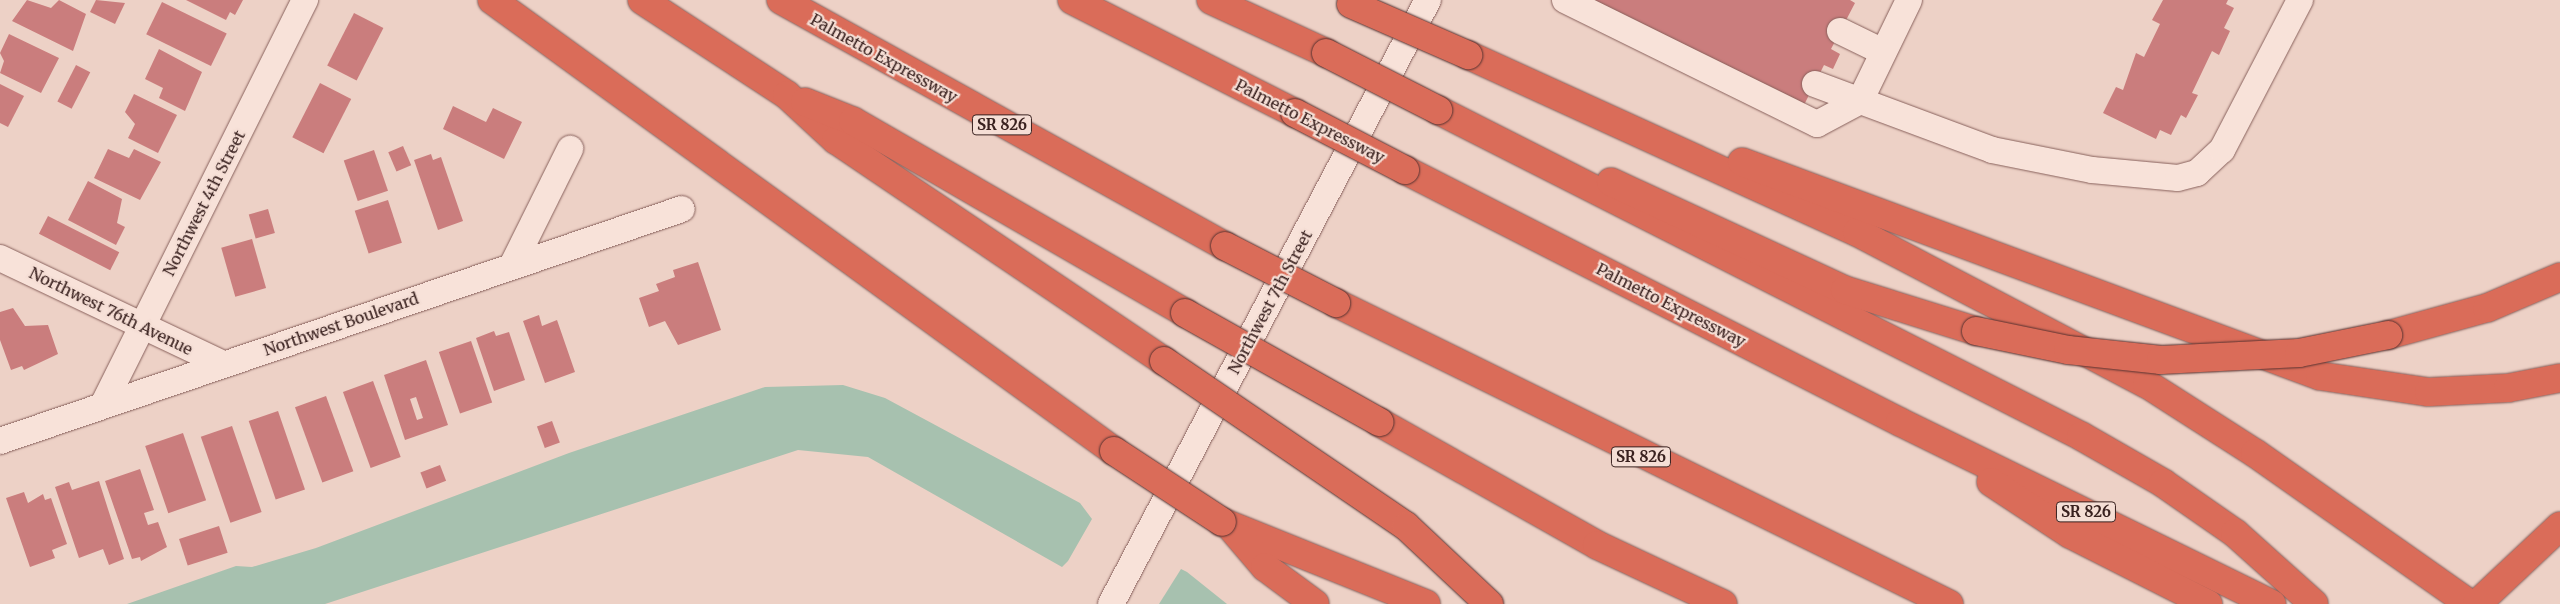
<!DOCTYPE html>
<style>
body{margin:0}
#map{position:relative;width:2560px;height:604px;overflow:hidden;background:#edd1c6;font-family:Merriweather,serif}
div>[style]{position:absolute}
.water>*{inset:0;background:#a7c1af}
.building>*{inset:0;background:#ca7d7d;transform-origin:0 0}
.roads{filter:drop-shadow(0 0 1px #88615c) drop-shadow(0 0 1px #88615c)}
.minor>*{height:26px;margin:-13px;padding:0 13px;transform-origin:13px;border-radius:13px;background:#f8e2d9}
.highway>*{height:28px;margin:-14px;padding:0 14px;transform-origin:14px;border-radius:14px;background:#da6c59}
.bridges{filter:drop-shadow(0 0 1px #563230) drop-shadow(0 0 1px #563230)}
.highway-bridge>*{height:28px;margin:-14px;padding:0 14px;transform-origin:14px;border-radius:14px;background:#da6c59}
span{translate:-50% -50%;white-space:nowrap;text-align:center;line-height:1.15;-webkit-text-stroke:4.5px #f5ded5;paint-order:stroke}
.shield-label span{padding:1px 4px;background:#f5ded5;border:1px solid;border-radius:4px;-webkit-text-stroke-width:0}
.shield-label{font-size:15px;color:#39211f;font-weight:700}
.street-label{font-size:16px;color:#39211f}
</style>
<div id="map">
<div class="water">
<div style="clip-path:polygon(843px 385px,885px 398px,1080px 503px,1092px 519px,1068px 561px,1062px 567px,868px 457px,798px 450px,325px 604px,127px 604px,236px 566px,252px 567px,316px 548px,569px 453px,765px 387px)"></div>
<div style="clip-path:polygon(1181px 569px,1187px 572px,1227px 604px,1159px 604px)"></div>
</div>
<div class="building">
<div style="clip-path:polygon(27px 0,51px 8px,59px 0,86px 14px,73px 51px,12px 21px)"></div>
<div style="clip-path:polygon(96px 0,125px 3px,115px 24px,90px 12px)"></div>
<div style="clip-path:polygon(186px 0,243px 0,235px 15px,230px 12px,226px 20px)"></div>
<div style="clip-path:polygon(1586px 0,1850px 0,1855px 3px,1831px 49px,1840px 54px,1833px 69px,1824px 65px,1802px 109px)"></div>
<div style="clip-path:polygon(2163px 0,2228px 0,2226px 4px,2234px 8px,2224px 28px,2230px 31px,2219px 55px,2212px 51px,2192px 93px,2198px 95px,2186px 118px,2181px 115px,2171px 135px,2160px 130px,2156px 139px,2103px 113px,2116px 87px,2123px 90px,2136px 53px,2144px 57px,2160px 24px,2152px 20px)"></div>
<div style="left:162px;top:2px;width:72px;height:36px;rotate:26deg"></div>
<div style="left:354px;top:13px;width:33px;height:59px;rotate:27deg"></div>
<div style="clip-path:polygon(9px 34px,59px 58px,41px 93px,0 73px,4px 61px,0 53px)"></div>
<div style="clip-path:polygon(159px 49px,202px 72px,185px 111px,159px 98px,163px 88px,145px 79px)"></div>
<div style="left:76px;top:65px;width:16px;height:41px;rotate:27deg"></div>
<div style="left:320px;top:83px;width:35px;height:61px;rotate:27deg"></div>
<div style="clip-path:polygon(0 84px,24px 96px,8px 127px,0 123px)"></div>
<div style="clip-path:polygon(134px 94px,177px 115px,158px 153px,128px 138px,135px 124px,125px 112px)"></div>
<div style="clip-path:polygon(453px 106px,486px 122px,493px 108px,522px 122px,504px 159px,443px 129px)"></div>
<div style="left:403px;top:146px;width:21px;height:16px;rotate:67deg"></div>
<div style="clip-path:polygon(108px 149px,129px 158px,134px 149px,161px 162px,140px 200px,94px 178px)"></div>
<div style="left:374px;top:150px;width:43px;height:32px;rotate:71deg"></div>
<div style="clip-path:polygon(431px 154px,433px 160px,441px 157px,463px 221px,438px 230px,414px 160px)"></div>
<div style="clip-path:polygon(88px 181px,122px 199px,117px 223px,125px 227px,116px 245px,68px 220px)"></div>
<div style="left:388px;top:200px;width:45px;height:35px;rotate:72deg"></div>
<div style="left:268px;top:209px;width:25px;height:20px;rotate:74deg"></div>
<div style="left:48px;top:216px;width:80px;height:20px;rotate:27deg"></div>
<div style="left:252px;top:239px;width:51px;height:32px;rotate:74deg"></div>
<div style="clip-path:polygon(698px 262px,721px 330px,678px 345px,665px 321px,649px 327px,639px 298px,659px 291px,656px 284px,675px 277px,673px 270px)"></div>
<div style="clip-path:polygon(13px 308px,25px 326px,48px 325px,58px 354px,24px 370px,22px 366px,11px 370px,0 340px,0 312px)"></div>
<div style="clip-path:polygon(539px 315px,542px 326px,557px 320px,575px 372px,545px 383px,523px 321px)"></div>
<div style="clip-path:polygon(494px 331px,496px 336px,509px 332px,525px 380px,494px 391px,476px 338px)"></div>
<div style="left:471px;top:341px;width:65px;height:34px;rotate:71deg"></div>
<div style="clip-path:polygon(evenodd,426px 360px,448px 425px,405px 440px,384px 375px,426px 360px,416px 397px,423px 418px,417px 420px,410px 399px,416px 397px)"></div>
<div style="left:373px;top:381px;width:81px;height:32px;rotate:70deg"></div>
<div style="left:326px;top:396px;width:80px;height:33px;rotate:70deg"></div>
<div style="left:278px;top:411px;width:83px;height:31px;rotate:71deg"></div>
<div style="left:552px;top:421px;width:23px;height:16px;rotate:70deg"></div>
<div style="left:232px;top:426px;width:91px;height:33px;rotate:71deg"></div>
<div style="left:183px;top:433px;width:71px;height:40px;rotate:71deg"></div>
<div style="left:440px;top:465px;width:17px;height:21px;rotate:69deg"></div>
<div style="clip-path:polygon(140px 469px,154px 510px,144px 513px,148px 525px,158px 522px,167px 547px,141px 561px,140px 557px,132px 559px,105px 481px)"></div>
<div style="clip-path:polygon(99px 481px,124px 559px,109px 565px,103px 549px,79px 558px,55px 487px,69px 482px,72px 490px)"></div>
<div style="clip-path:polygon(24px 492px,28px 503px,43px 494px,45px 500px,51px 498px,67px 544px,52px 550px,55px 558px,30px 567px,6px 498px)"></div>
<div style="left:219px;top:526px;width:28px;height:42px;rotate:72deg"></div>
</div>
<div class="roads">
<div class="minor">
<div style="left:1565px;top:0;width:281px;rotate:26.2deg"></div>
<div style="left:1817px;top:124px;width:49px;rotate:-28.1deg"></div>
<div style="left:1860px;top:101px;width:112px;rotate:-64.1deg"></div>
<div style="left:1840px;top:31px;width:48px;rotate:26deg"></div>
<div style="left:1815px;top:84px;width:189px;rotate:20.4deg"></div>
<div style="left:1992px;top:150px;width:102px;rotate:11.3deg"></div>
<div style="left:2092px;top:170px;width:86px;rotate:5.3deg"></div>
<div style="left:2178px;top:178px;width:20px;rotate:-15deg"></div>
<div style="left:2197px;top:173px;width:34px;rotate:-43deg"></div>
<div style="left:2222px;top:150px;width:169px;rotate:-62.5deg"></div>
<div style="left:0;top:258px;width:247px;rotate:25.4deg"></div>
<div style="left:512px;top:266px;width:131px;rotate:-63.6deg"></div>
<div style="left:103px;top:405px;width:453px;rotate:-63.5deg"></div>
<div style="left:0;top:441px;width:720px;rotate:-18.79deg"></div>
<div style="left:1111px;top:604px;width:682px;rotate:-62.31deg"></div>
</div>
<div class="highway">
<div style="left:492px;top:0;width:768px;rotate:35.95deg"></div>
<div style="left:642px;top:0;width:173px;rotate:33.2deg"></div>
<div style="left:787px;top:95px;width:67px;rotate:42.6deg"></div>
<div style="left:836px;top:140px;width:396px;rotate:34deg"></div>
<div style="left:781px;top:0;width:508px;rotate:28.99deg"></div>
<div style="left:1072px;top:0;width:250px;rotate:26.9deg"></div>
<div style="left:1211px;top:0;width:127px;rotate:24.7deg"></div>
<div style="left:1468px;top:55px;width:427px;rotate:24.5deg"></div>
<div style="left:1857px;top:232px;width:327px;rotate:27.7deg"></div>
<div style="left:2147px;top:384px;width:128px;rotate:32.6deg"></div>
<div style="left:2255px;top:453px;width:263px;rotate:35.1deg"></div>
<div style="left:805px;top:102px;width:52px;rotate:21.6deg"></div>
<div style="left:853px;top:121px;width:384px;rotate:30deg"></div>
<div style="left:1438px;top:110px;width:721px;rotate:26.88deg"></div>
<div style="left:2081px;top:436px;width:95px;rotate:29.8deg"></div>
<div style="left:2163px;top:483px;width:88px;rotate:34.8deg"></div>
<div style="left:2235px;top:533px;width:106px;rotate:41.9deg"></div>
<div style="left:1742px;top:162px;width:616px;rotate:20.32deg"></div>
<div style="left:2320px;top:376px;width:110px;rotate:8.4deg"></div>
<div style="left:2429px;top:392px;width:79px;rotate:-2.9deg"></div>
<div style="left:2508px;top:388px;width:53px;rotate:-10.9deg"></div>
<div style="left:1405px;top:170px;width:555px;rotate:26.98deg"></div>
<div style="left:1900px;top:422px;width:414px;rotate:26.1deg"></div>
<div style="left:1611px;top:182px;width:258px;rotate:24.8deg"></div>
<div style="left:1845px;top:290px;width:137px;rotate:17.4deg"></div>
<div style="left:1336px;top:303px;width:683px;rotate:26.15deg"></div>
<div style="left:2388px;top:335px;width:103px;rotate:-15.3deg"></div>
<div style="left:2487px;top:308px;width:79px;rotate:-23deg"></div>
<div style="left:1379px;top:422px;width:250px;rotate:29.4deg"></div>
<div style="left:1597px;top:545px;width:139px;rotate:25.1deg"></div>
<div style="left:1991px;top:482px;width:95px;rotate:33.4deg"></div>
<div style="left:2070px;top:534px;width:155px;rotate:26.9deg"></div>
<div style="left:1222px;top:522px;width:220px;rotate:21.9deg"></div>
<div style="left:1230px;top:526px;width:54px;rotate:49.5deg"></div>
<div style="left:1265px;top:567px;width:62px;rotate:36.5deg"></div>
<div style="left:2477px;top:604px;width:114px;rotate:-43.2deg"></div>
</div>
</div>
<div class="bridges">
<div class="highway-bridge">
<div style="left:1351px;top:4px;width:128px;rotate:23.6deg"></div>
<div style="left:1326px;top:53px;width:126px;rotate:27deg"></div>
<div style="left:1295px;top:113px;width:124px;rotate:27.4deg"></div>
<div style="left:1225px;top:246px;width:125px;rotate:27.2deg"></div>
<div style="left:1185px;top:313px;width:223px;rotate:29.3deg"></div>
<div style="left:1976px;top:331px;width:94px;rotate:11.7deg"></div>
<div style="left:2068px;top:350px;width:94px;rotate:6.1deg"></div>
<div style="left:2161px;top:360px;width:138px;rotate:-2.9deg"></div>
<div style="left:2299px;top:353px;width:91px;rotate:-11.4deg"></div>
<div style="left:1164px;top:361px;width:293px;rotate:34.3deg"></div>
<div style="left:1406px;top:526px;width:114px;rotate:43.2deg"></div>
<div style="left:1114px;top:451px;width:129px;rotate:33.3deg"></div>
</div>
</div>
<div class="shield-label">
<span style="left:1002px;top:125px">SR 826</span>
<span style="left:1641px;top:457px">SR 826</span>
<span style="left:2086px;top:512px">SR 826</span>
</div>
<div class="street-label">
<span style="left:884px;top:58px;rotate:29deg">Palmetto Expressway</span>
<span style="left:1310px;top:121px;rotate:27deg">Palmetto Expressway</span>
<span style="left:204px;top:203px;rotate:-63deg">Northwest 4th Street</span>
<span style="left:1270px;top:302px;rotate:-62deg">Northwest 7th Street</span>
<span style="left:1671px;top:305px;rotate:27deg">Palmetto Expressway</span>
<span style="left:111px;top:311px;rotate:26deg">Northwest 76th Avenue</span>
<span style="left:341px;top:324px;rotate:-19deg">Northwest Boulevard</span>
</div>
</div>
